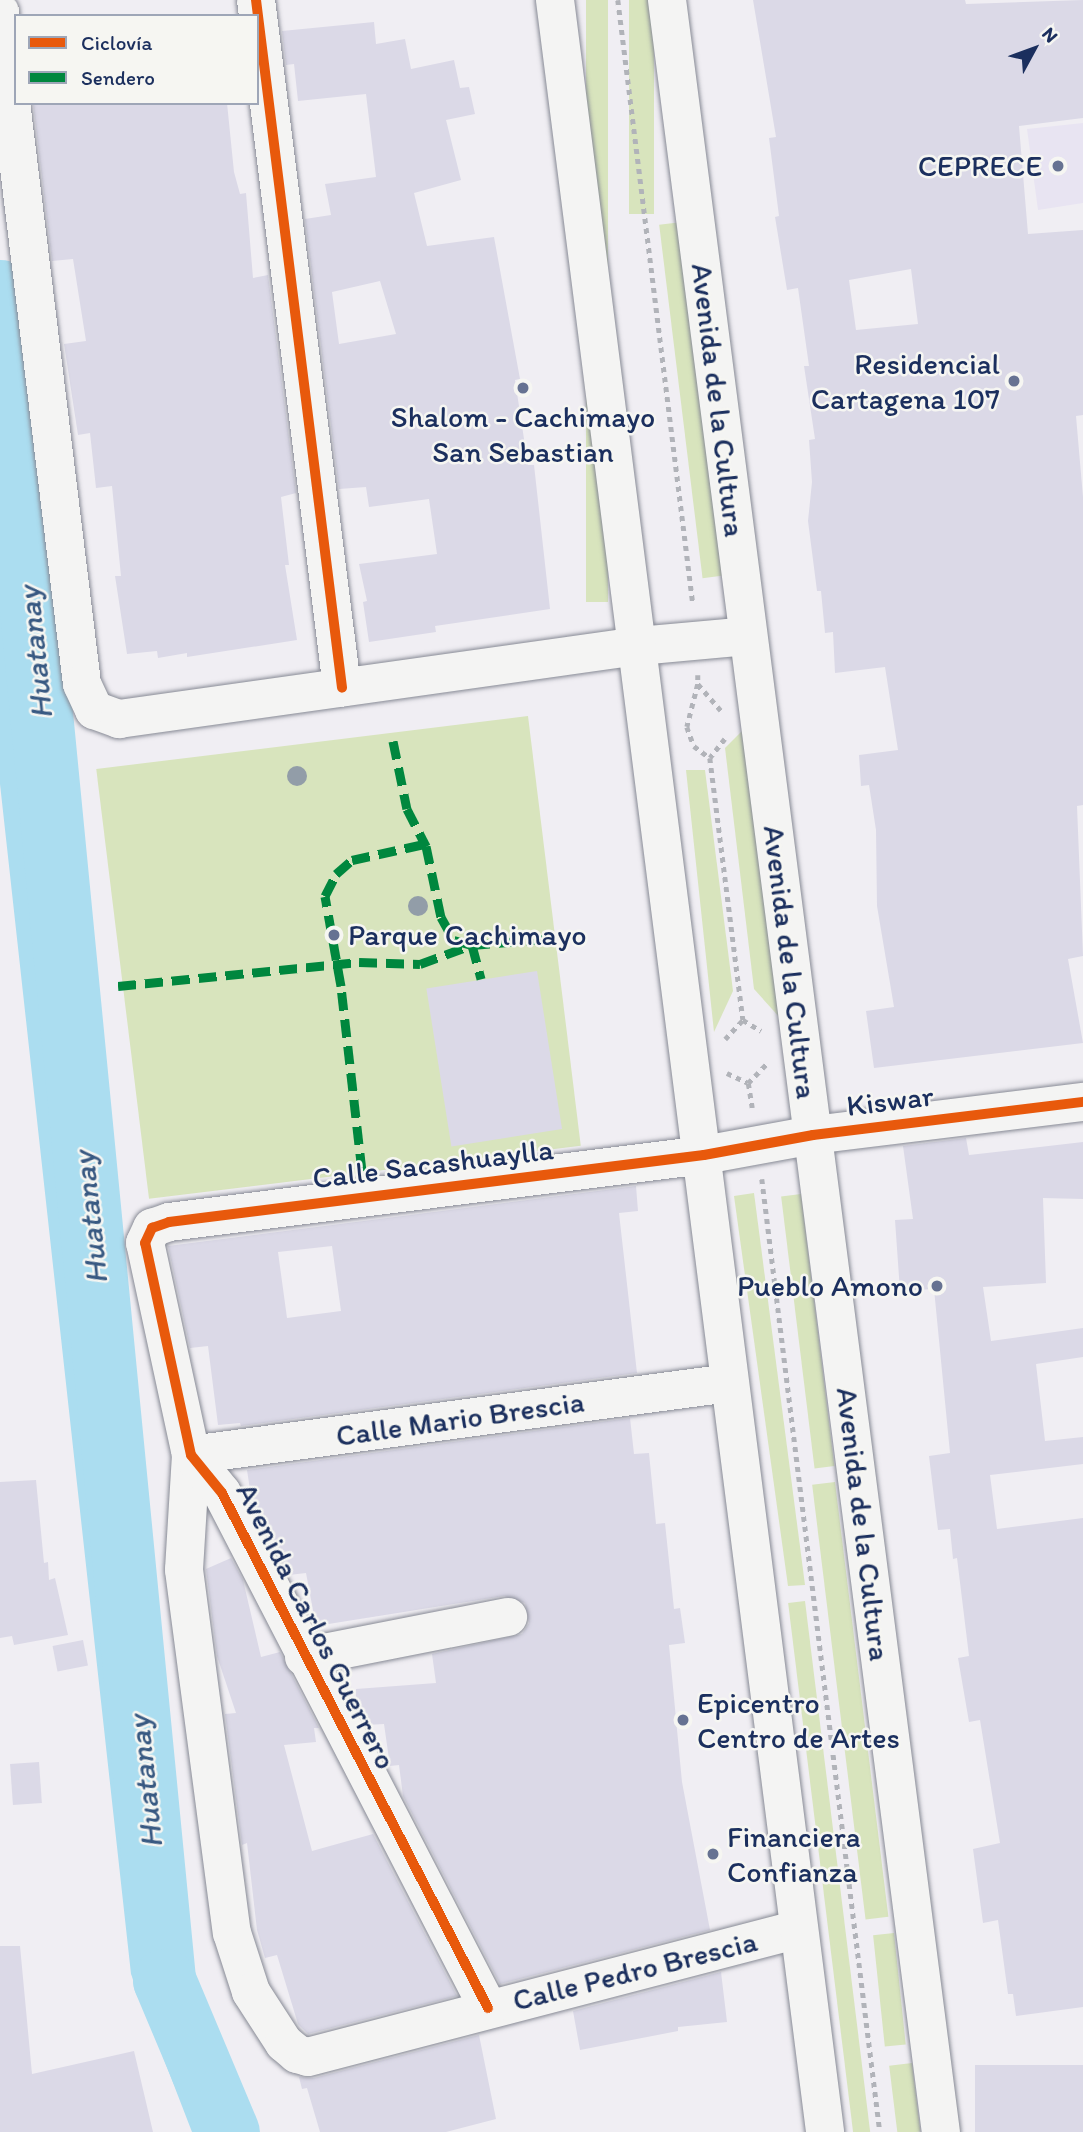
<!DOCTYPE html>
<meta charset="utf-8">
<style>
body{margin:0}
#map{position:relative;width:1083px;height:2132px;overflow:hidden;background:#f0eef3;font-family:Itim,sans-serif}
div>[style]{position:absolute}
.built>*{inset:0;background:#e8e4f2}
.green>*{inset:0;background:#d8e4bd;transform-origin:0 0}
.water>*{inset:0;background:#abddf0}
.river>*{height:63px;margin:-31.5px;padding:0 31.5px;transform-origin:31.5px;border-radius:31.5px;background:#abddf0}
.building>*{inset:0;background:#dbd9e7;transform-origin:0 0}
.path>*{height:4.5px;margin-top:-2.25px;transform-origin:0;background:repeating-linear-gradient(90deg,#b1b3b9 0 5px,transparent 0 10px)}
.roads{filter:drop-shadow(0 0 2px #878a95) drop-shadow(0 0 2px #878a95)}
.minor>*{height:38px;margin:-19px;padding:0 19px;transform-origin:19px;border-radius:19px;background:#f4f4f3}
.highway>*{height:38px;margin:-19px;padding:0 19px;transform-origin:19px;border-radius:19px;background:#f4f4f3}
.quiet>*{height:9px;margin-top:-4.5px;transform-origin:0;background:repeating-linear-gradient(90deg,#00873e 0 18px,transparent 0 27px)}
.cycleway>*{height:10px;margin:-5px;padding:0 5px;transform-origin:5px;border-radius:5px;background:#e8590c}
.trees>*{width:20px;height:20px;margin:-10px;border-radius:50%;background:#929da8}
.dots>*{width:19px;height:19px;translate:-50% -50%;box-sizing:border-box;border:4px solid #f6f6f2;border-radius:50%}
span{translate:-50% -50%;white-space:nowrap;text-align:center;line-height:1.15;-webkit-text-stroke:5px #f6f6f2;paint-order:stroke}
.poi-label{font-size:30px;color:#1b2f5e}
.right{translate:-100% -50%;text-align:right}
.left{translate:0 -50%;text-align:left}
.street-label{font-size:30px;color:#1b2f5e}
.water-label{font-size:32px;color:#385982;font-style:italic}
.legend{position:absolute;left:14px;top:14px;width:245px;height:91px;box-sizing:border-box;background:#f6f6f2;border:2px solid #9ea6b7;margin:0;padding:9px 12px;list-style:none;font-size:21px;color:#1b2f5e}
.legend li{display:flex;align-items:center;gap:14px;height:35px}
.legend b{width:35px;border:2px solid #9ea6b7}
.north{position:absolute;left:999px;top:14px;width:70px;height:70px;-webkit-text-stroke:5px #f6f6f2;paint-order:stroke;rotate:49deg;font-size:19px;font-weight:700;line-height:28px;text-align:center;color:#1b2f5e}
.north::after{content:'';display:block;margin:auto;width:24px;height:32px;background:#1b2f5e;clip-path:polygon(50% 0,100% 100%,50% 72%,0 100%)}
</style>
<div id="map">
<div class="built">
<div style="clip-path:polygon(1083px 123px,1083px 203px,1038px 210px,1027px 129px)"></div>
</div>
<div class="green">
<div style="left:586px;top:0;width:22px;height:602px"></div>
<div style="left:629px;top:0;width:25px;height:214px"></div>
<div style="left:682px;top:222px;width:356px;height:23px;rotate:83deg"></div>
<div style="left:528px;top:716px;width:433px;height:435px;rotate:83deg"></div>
<div style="clip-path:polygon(743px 730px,781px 1019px,754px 989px,725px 748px)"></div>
<div style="clip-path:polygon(686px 770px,705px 770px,733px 991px,714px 1032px)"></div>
<div style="clip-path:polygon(754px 1193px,805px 1585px,788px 1586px,734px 1196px)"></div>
<div style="left:801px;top:1194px;width:274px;height:20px;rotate:83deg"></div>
<div style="left:835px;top:1482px;width:438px;height:23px;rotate:83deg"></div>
<div style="left:805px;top:1601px;width:535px;height:17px;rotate:83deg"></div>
<div style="left:894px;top:1933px;width:112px;height:21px;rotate:84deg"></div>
<div style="left:912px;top:2063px;width:69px;height:23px;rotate:83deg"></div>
</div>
<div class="water">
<div style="clip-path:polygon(0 291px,164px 1979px,228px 2132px,192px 2132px,131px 1974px,0 784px)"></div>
</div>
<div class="river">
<div style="left:0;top:291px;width:1697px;rotate:84.45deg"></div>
<div style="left:164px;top:1980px;width:165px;rotate:67.2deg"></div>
</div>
<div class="building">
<div style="clip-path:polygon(evenodd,753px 0,965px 0,966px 4px,1083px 0,1083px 118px,1019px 126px,1028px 234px,1083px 230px,1083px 415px,1076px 416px,1083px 497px,1083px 805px,1077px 806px,1083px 956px,1068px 959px,1083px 1043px,874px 1068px,866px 1011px,894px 1007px,877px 906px,876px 830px,869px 785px,861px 786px,859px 755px,898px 750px,885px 667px,835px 673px,833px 632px,825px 633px,821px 591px,817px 591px,808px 521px,812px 482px,809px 440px,815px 439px,804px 366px,809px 366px,798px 288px,787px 290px,775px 217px,779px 216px,769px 138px,776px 137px,753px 0,911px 269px,918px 324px,856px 330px,849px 280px,911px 269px)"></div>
<div style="clip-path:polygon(evenodd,374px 22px,376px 44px,405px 39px,411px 69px,454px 60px,460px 88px,469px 87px,475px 114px,446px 120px,461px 180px,414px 193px,427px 246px,494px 237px,520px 379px,515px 380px,528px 465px,534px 465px,550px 609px,435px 626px,436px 632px,369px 642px,363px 602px,367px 601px,359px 564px,437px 554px,429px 499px,369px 507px,366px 487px,339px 489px,305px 219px,331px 215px,325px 184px,376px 177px,366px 94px,298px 101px,294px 64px,286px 65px,282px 31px,374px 22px,380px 281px,396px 334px,339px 344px,332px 292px,380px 281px)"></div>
<div style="clip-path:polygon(33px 103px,227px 103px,234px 172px,240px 194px,246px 193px,253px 278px,268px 275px,296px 493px,281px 497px,289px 565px,285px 565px,297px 640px,187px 657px,187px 653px,158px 658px,157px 651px,127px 654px,115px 576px,121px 576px,112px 486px,96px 488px,90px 433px,78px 435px,64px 344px,86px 341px,73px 259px,52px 261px)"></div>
<div style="left:537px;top:971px;width:160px;height:112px;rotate:81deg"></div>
<div style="clip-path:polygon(966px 1138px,969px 1155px,1083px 1142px,1083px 1199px,1043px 1198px,1046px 1283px,983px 1287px,991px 1341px,1083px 1328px,1083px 1357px,1036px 1364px,1045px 1441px,1083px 1437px,1083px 1464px,990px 1475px,997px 1529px,1083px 1518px,1083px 2007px,1016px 2016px,1013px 1994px,1008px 1994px,998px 1920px,983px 1923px,973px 1849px,1000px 1843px,980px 1720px,969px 1722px,958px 1658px,969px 1656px,957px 1558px,953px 1559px,950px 1529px,938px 1530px,929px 1456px,950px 1453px,934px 1289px,900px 1291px,895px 1220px,913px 1219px,903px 1146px)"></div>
<div style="clip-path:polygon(evenodd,636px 1186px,638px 1211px,619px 1213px,637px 1373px,241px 1426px,240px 1423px,218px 1425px,208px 1346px,190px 1348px,168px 1246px,636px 1186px,332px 1246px,341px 1311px,287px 1318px,278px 1252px,332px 1246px)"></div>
<div style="clip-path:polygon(630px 1418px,634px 1454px,649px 1453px,656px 1524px,665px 1523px,674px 1609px,680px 1608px,685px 1643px,669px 1645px,682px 1782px,710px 1930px,500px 1984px,403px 1796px,399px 1765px,390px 1766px,384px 1724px,366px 1725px,352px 1697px,356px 1697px,356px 1689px,436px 1683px,432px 1654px,522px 1634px,529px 1623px,525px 1603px,504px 1596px,316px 1626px,306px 1573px,289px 1575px,252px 1503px,247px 1470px)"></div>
<div style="clip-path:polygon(36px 1480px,44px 1563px,48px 1562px,49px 1580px,55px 1578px,68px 1635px,14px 1645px,12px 1636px,0 1638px,0 1482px)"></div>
<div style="clip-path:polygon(231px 1558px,243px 1580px,261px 1657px,280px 1652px,319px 1728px,314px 1728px,316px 1742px,284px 1745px,312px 1851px,373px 1834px,457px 1996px,308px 2034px,298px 2024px,277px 1955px,265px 1958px,257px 1930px,247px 1843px,242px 1845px,225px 1714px,236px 1713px,217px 1656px,206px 1569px)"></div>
<div style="left:83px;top:1640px;width:26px;height:31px;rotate:79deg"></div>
<div style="left:39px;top:1762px;width:41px;height:29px;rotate:86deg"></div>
<div style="clip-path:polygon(0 1946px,20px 1946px,32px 2074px,134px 2051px,153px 2132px,0 2132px)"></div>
<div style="clip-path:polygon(721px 1972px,727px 2022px,678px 2027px,678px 2031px,580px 2050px,573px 2011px)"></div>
<div style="clip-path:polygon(479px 2035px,496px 2119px,446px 2132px,320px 2132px,307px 2088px,302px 2089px,299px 2077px,314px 2078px)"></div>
<div style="left:1083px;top:2065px;width:67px;height:108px;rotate:90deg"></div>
</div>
<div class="path">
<div style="left:618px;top:0;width:609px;rotate:82.92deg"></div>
<div style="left:698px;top:675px;width:9px;rotate:90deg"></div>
<div style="left:698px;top:684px;width:35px;rotate:49deg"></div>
<div style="left:698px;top:684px;width:44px;rotate:104.3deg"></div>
<div style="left:687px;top:727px;width:20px;rotate:70deg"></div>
<div style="left:694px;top:746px;width:20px;rotate:37deg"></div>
<div style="left:725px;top:739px;width:24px;rotate:128deg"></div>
<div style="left:710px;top:758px;width:264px;rotate:82.8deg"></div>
<div style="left:743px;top:1020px;width:21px;rotate:31deg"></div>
<div style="left:725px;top:1039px;width:26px;rotate:-47deg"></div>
<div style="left:727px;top:1073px;width:23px;rotate:25deg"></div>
<div style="left:752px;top:1108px;width:25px;rotate:-99deg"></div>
<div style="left:748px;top:1083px;width:29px;rotate:-46deg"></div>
<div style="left:762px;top:1179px;width:960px;rotate:82.94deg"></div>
</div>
<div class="roads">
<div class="minor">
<div style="left:256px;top:0;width:693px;rotate:82.87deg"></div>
<div style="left:0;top:12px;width:677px;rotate:83.04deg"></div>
<div style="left:82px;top:684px;width:29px;rotate:65deg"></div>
<div style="left:94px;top:710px;width:27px;rotate:20deg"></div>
<div style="left:119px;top:719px;width:524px;rotate:-8.01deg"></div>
<div style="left:638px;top:646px;width:110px;rotate:-5.2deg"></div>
<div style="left:729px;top:1383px;width:543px;rotate:172.38deg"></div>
<div style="left:191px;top:1455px;width:115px;rotate:93.5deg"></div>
<div style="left:184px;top:1570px;width:366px;rotate:82.5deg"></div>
<div style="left:232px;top:1933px;width:62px;rotate:72.1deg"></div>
<div style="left:251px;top:1992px;width:61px;rotate:57.1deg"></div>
<div style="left:284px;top:2043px;width:17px;rotate:40deg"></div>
<div style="left:297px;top:2054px;width:11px;rotate:15deg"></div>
<div style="left:308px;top:2057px;width:507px;rotate:-14.61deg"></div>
<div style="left:304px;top:1657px;width:208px;rotate:-11.1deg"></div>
<div style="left:488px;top:2008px;width:580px;rotate:-117.32deg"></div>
<div style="left:222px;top:1493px;width:49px;rotate:-129.2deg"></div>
<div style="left:191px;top:1455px;width:217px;rotate:-102.2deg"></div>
<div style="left:145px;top:1243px;width:17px;rotate:-65deg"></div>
<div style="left:152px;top:1228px;width:18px;rotate:-19deg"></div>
<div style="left:169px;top:1222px;width:539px;rotate:-7.14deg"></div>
<div style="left:704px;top:1155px;width:111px;rotate:-10.4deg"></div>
<div style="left:813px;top:1135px;width:272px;rotate:-7deg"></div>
</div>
<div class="highway">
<div style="left:555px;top:0;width:2149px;rotate:82.78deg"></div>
<div style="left:667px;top:0;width:2150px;rotate:82.68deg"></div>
</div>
</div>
<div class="quiet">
<div style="left:393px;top:741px;width:69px;rotate:78.4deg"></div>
<div style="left:407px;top:809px;width:42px;rotate:62.8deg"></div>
<div style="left:426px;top:846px;width:73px;rotate:78.1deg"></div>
<div style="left:441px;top:917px;width:26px;rotate:61deg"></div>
<div style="left:454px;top:940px;width:19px;rotate:16deg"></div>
<div style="left:472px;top:945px;width:84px;rotate:-4.8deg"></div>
<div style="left:118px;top:986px;width:242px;rotate:-5.7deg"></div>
<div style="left:359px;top:962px;width:61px;rotate:1.9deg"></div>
<div style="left:420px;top:964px;width:55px;rotate:-20.1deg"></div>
<div style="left:472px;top:945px;width:35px;rotate:75deg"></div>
<div style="left:362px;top:1171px;width:186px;rotate:-96.5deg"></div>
<div style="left:341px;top:986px;width:91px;rotate:-100.1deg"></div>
<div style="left:325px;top:896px;width:25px;rotate:-63deg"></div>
<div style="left:336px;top:874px;width:21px;rotate:-41deg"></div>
<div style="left:352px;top:860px;width:74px;rotate:-12.5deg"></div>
</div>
<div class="cycleway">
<div style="left:256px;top:0;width:693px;rotate:82.87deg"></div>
<div style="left:488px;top:2008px;width:580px;rotate:-117.32deg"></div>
<div style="left:222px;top:1493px;width:49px;rotate:-129.2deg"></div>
<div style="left:191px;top:1455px;width:217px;rotate:-102.2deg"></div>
<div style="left:145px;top:1243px;width:17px;rotate:-65deg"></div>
<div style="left:152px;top:1228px;width:18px;rotate:-19deg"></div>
<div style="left:169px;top:1222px;width:539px;rotate:-7.14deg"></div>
<div style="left:704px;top:1155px;width:111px;rotate:-10.4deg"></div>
<div style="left:813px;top:1135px;width:272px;rotate:-7deg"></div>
</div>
<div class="trees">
<div style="left:297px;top:776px"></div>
<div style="left:418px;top:906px"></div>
</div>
<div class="dots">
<div style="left:1058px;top:166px;background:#667292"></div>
<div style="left:1014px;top:381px;background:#667292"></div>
<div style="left:523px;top:388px;background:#667292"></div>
<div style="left:334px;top:935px;background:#667292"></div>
<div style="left:937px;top:1286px;background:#667292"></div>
<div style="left:683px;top:1720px;background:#667292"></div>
<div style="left:713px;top:1854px;background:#667292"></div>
</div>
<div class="poi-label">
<span class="right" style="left:1042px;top:166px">CEPRECE</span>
<span class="right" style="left:1000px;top:381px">Residencial<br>Cartagena 107</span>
<span style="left:523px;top:434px">Shalom - Cachimayo<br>San Sebastian</span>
<span class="left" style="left:348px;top:935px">Parque Cachimayo</span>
<span class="right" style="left:923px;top:1286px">Pueblo Amono</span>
<span class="left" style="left:697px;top:1720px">Epicentro<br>Centro de Artes</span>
<span class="left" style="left:727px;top:1854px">Financiera<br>Confianza</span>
</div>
<div class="street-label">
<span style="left:718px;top:400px;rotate:83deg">Avenida de la Cultura</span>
<span style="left:790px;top:962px;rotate:83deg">Avenida de la Cultura</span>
<span style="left:890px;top:1101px;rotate:-7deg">Kiswar</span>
<span style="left:433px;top:1164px;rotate:-7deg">Calle Sacashuaylla</span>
<span style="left:460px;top:1419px;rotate:-8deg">Calle Mario Brescia</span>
<span style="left:863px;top:1524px;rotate:83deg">Avenida de la Cultura</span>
<span style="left:316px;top:1626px;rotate:63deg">Avenida Carlos Guerrero</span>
<span style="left:635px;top:1971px;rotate:-14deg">Calle Pedro Brescia</span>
</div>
<div class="water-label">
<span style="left:35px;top:653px;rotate:-96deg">Huatanay</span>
<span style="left:90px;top:1218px;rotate:-96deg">Huatanay</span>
<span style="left:145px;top:1782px;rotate:-96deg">Huatanay</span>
</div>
<ul class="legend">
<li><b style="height:9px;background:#e8590c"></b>Ciclovía</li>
<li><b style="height:9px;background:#00873e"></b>Sendero</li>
</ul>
<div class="north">N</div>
</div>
